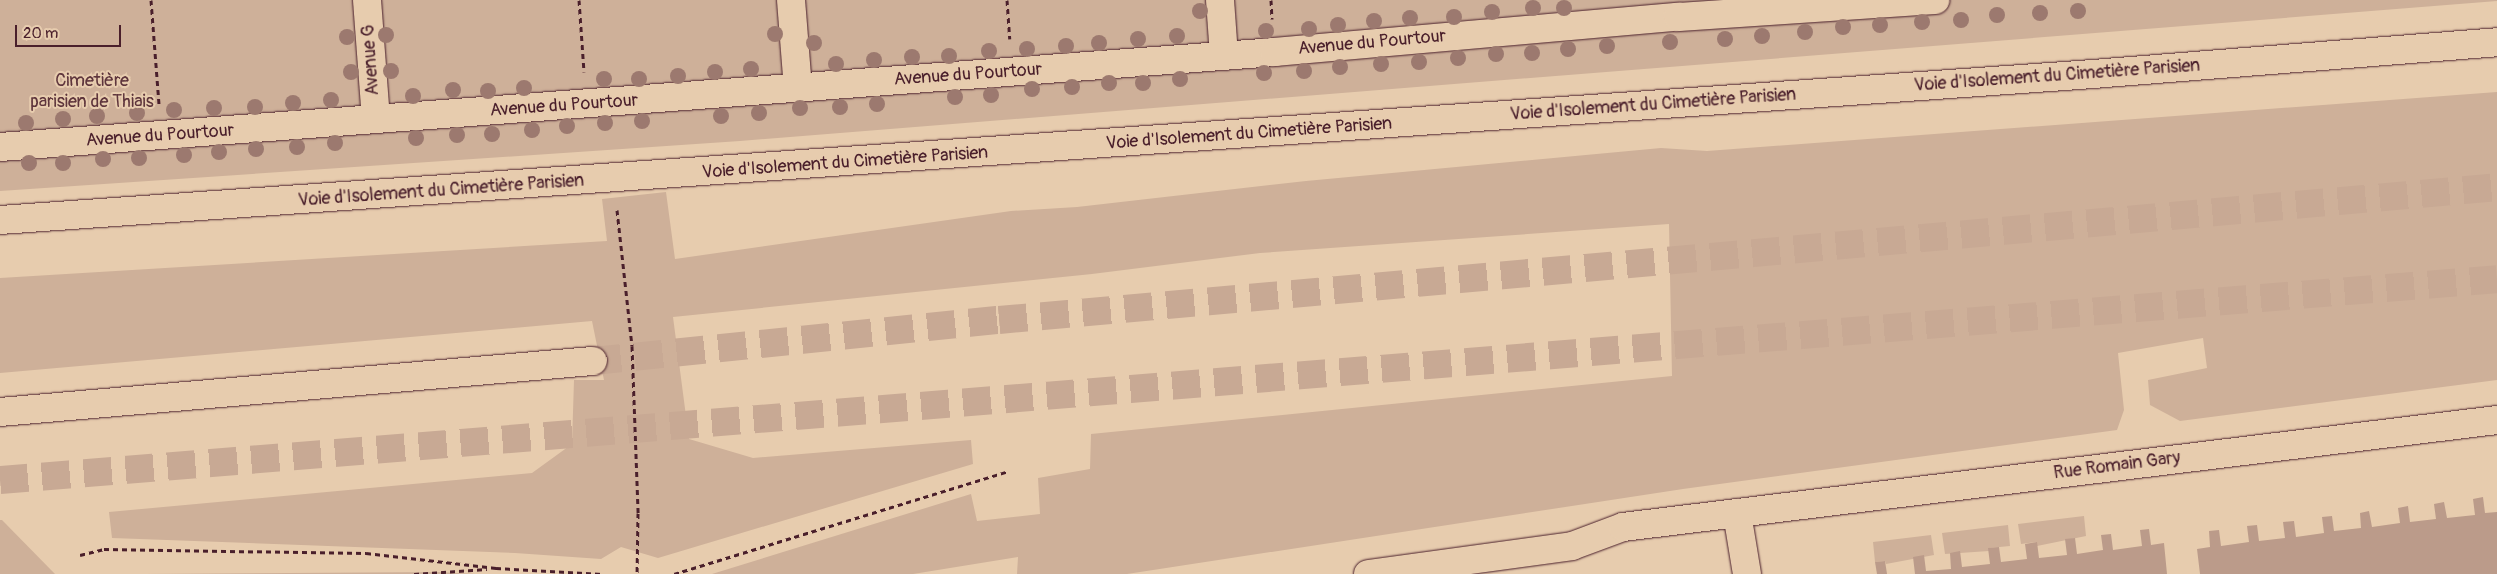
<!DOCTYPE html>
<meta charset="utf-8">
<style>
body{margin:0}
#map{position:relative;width:2497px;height:574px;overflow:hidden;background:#e7ccae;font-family:Pangolin,sans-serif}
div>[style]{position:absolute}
.green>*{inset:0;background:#ceb099}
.building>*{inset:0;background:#bb9b8a}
.highway-tunnel>*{height:28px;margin-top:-14px;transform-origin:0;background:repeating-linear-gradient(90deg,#c8a994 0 28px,transparent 0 42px)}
.path>*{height:3px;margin-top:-1.5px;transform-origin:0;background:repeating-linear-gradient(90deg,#4a1f2b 0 5px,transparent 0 9px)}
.roads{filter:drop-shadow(0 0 1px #4a1f2b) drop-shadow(0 0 1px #4a1f2b)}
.minor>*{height:28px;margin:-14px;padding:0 14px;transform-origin:14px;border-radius:14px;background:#e7ccae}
.highway>*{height:28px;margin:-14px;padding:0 14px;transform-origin:14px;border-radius:14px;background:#e7ccae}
.trees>*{width:16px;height:16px;margin:-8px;border-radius:50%;background:#9c796f}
span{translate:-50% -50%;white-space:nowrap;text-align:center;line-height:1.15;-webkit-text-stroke:4px #e7ccae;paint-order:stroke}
.street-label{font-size:18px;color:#4a1f2b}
.park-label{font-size:18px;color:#5e353c}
.scale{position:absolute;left:15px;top:25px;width:106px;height:22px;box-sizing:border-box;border:2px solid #4a1f2b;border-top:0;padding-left:6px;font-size:15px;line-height:18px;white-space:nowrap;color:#4a1f2b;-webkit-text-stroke:4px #e7ccae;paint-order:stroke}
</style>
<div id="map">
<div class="green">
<div style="clip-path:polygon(0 0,2497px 0,2497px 1px,740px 141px,0 191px)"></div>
<div style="clip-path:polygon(2497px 92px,2497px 380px,2180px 421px,2150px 405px,2148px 380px,2207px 368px,2203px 338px,2118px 353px,2124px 410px,2117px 430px,1683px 489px,1127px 574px,1017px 574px,1018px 557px,913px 574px,712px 574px,971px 494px,977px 521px,1040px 514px,1038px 478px,1090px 469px,1091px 434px,1672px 376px,1669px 224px,1260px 253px,1092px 274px,673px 317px,689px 439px,753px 458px,971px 440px,973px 464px,658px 558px,621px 547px,601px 559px,515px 553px,112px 538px,109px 512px,532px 473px,572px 444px,574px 380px,604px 380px,592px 321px,0 373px,0 278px,607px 241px,602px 199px,666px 192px,675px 259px,1011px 211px,1077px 207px,1306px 181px,1661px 148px,1707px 151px)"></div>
<div style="clip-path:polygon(2084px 516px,2086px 536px,2037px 546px,2036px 542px,2021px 544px,2018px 524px)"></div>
<div style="clip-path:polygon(0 520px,2px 520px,55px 574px,0 574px)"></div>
<div style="clip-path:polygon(2008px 525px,2010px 546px,1989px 548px,1989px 551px,1945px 554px,1942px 533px)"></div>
<div style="clip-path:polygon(1931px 535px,1934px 555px,1886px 564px,1885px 561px,1875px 562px,1873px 542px)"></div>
<div style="clip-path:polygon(439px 572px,476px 574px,144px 574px)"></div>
</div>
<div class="building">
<div style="clip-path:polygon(2483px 497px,2485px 513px,2497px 512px,2497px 574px,2200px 574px,2197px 549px,2210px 547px,2209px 531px,2219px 530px,2221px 546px,2249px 542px,2247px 526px,2257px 525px,2259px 541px,2285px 538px,2283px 522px,2294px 521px,2296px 537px,2324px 533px,2322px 517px,2332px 516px,2334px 531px,2361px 528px,2360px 513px,2369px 511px,2372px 527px,2400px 523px,2398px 508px,2408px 506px,2410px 522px,2436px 519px,2434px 504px,2444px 502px,2447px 518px,2475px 515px,2473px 499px)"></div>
<div style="clip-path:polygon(2149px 529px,2151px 545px,2164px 543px,2167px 574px,1915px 574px,1913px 557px,1924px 555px,1926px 571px,1951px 569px,1950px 553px,1960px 551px,1962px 567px,1990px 564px,1988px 548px,1999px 547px,2001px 562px,2027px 559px,2025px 544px,2037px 542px,2039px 558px,2067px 555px,2065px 539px,2075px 538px,2077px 554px,2103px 550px,2101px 535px,2111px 534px,2113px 550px,2142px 546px,2140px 530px)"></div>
<div style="clip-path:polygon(1885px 561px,1887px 574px,1877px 574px,1875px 562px)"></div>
</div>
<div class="highway-tunnel">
<div style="left:593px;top:361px;width:408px;rotate:-5.8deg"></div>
<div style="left:999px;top:320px;width:1504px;rotate:-5.07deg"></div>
<div style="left:0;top:480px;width:2505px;rotate:-4.6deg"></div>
</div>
<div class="path">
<div style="left:151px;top:0;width:104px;rotate:85.6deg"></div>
<div style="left:579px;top:0;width:72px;rotate:86deg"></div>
<div style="left:1007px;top:0;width:39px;rotate:86deg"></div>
<div style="left:1271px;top:0;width:19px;rotate:87deg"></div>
<div style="left:617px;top:210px;width:137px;rotate:83.7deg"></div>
<div style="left:632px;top:346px;width:167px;rotate:87.9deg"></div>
<div style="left:638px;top:513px;width:61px;rotate:90.9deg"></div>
<div style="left:80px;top:555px;width:25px;rotate:-14deg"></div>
<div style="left:104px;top:549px;width:262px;rotate:0.9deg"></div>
<div style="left:366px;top:553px;width:131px;rotate:6.6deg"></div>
<div style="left:496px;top:568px;width:107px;rotate:3.2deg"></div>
<div style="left:414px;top:574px;width:73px;rotate:-3.9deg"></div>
<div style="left:674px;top:574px;width:350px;rotate:-17.1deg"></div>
</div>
<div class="roads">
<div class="minor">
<div style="left:367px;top:0;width:119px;rotate:85.7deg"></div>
<div style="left:791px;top:0;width:88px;rotate:85.5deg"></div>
<div style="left:1220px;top:0;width:56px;rotate:85.9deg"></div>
<div style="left:0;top:147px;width:1278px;rotate:-4.26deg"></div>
<div style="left:1274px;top:52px;width:406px;rotate:-5deg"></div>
<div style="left:1678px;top:17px;width:258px;rotate:-3.8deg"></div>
<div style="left:0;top:220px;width:2098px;rotate:-3.99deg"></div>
<div style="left:2093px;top:74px;width:405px;rotate:-4.5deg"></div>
<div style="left:1737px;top:513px;width:62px;rotate:80.7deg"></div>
<div style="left:1368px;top:574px;width:206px;rotate:-7.8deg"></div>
<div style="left:1572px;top:546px;width:54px;rotate:-20.4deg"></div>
<div style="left:1623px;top:527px;width:881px;rotate:-6.98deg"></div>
</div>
<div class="highway">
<div style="left:0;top:412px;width:595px;rotate:-4.92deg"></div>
</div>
</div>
<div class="trees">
<div style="left:1533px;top:8px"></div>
<div style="left:1564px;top:8px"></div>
<div style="left:1200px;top:11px"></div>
<div style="left:2078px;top:11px"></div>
<div style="left:1492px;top:12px"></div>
<div style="left:2040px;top:13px"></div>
<div style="left:1997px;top:15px"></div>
<div style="left:1454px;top:17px"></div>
<div style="left:1410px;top:18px"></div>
<div style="left:1961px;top:20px"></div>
<div style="left:1374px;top:21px"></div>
<div style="left:1922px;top:22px"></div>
<div style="left:1338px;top:25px"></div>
<div style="left:1880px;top:25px"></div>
<div style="left:1843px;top:27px"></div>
<div style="left:1309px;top:29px"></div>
<div style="left:1266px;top:31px"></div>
<div style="left:1805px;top:32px"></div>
<div style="left:775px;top:34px"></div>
<div style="left:386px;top:35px"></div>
<div style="left:1177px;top:36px"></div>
<div style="left:1762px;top:36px"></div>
<div style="left:347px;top:37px"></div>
<div style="left:1138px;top:39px"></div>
<div style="left:1725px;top:39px"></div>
<div style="left:1670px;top:42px"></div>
<div style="left:814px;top:43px"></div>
<div style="left:1099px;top:43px"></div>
<div style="left:1066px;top:46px"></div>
<div style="left:1607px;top:46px"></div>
<div style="left:1027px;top:49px"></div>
<div style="left:1568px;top:49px"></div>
<div style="left:989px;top:51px"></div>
<div style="left:1532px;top:53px"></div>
<div style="left:1496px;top:54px"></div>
<div style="left:949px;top:56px"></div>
<div style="left:912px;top:57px"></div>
<div style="left:1458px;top:58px"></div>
<div style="left:874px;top:60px"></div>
<div style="left:1419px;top:62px"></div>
<div style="left:836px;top:64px"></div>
<div style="left:1381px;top:64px"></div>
<div style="left:1340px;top:67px"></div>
<div style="left:751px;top:69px"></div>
<div style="left:391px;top:71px"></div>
<div style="left:1304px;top:71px"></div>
<div style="left:351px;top:72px"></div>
<div style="left:715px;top:72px"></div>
<div style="left:1264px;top:73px"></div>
<div style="left:678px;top:76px"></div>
<div style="left:604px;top:79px"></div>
<div style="left:639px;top:79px"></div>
<div style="left:1180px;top:79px"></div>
<div style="left:1109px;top:83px"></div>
<div style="left:1143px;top:83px"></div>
<div style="left:1072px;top:87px"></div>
<div style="left:524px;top:88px"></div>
<div style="left:1032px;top:89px"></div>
<div style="left:453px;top:90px"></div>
<div style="left:488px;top:91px"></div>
<div style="left:991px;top:95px"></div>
<div style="left:413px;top:96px"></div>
<div style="left:955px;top:97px"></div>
<div style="left:331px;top:100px"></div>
<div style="left:293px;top:103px"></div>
<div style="left:877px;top:104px"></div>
<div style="left:255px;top:107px"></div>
<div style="left:840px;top:107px"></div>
<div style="left:214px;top:108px"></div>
<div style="left:800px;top:108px"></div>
<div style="left:174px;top:110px"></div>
<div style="left:137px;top:113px"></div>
<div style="left:759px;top:113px"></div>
<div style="left:97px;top:116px"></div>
<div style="left:721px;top:116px"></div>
<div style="left:63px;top:119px"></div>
<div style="left:642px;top:121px"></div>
<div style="left:26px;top:123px"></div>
<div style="left:605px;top:123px"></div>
<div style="left:567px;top:126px"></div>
<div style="left:532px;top:130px"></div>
<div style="left:492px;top:134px"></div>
<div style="left:457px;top:135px"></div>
<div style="left:416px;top:138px"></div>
<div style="left:335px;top:143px"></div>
<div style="left:297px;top:147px"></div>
<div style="left:256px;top:149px"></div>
<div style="left:219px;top:152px"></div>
<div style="left:184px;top:155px"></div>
<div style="left:139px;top:158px"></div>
<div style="left:103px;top:159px"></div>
<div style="left:29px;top:163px"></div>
<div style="left:63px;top:163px"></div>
</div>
<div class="street-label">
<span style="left:1372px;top:43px;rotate:-5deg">Avenue du Pourtour</span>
<span style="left:371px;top:60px;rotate:-94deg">Avenue G</span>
<span style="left:968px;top:75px;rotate:-4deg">Avenue du Pourtour</span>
<span style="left:2057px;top:76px;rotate:-4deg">Voie d'Isolement du Cimetière Parisien</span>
<span style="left:1653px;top:105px;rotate:-4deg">Voie d'Isolement du Cimetière Parisien</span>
<span style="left:564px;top:106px;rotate:-4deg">Avenue du Pourtour</span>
<span style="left:1249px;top:134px;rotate:-4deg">Voie d'Isolement du Cimetière Parisien</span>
<span style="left:160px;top:136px;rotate:-4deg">Avenue du Pourtour</span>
<span style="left:845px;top:163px;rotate:-4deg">Voie d'Isolement du Cimetière Parisien</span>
<span style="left:441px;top:191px;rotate:-4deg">Voie d'Isolement du Cimetière Parisien</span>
<span style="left:2117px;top:466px;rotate:-7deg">Rue Romain Gary</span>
</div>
<div class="park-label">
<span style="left:92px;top:92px">Cimetière<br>parisien de Thiais</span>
</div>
<div class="scale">20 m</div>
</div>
